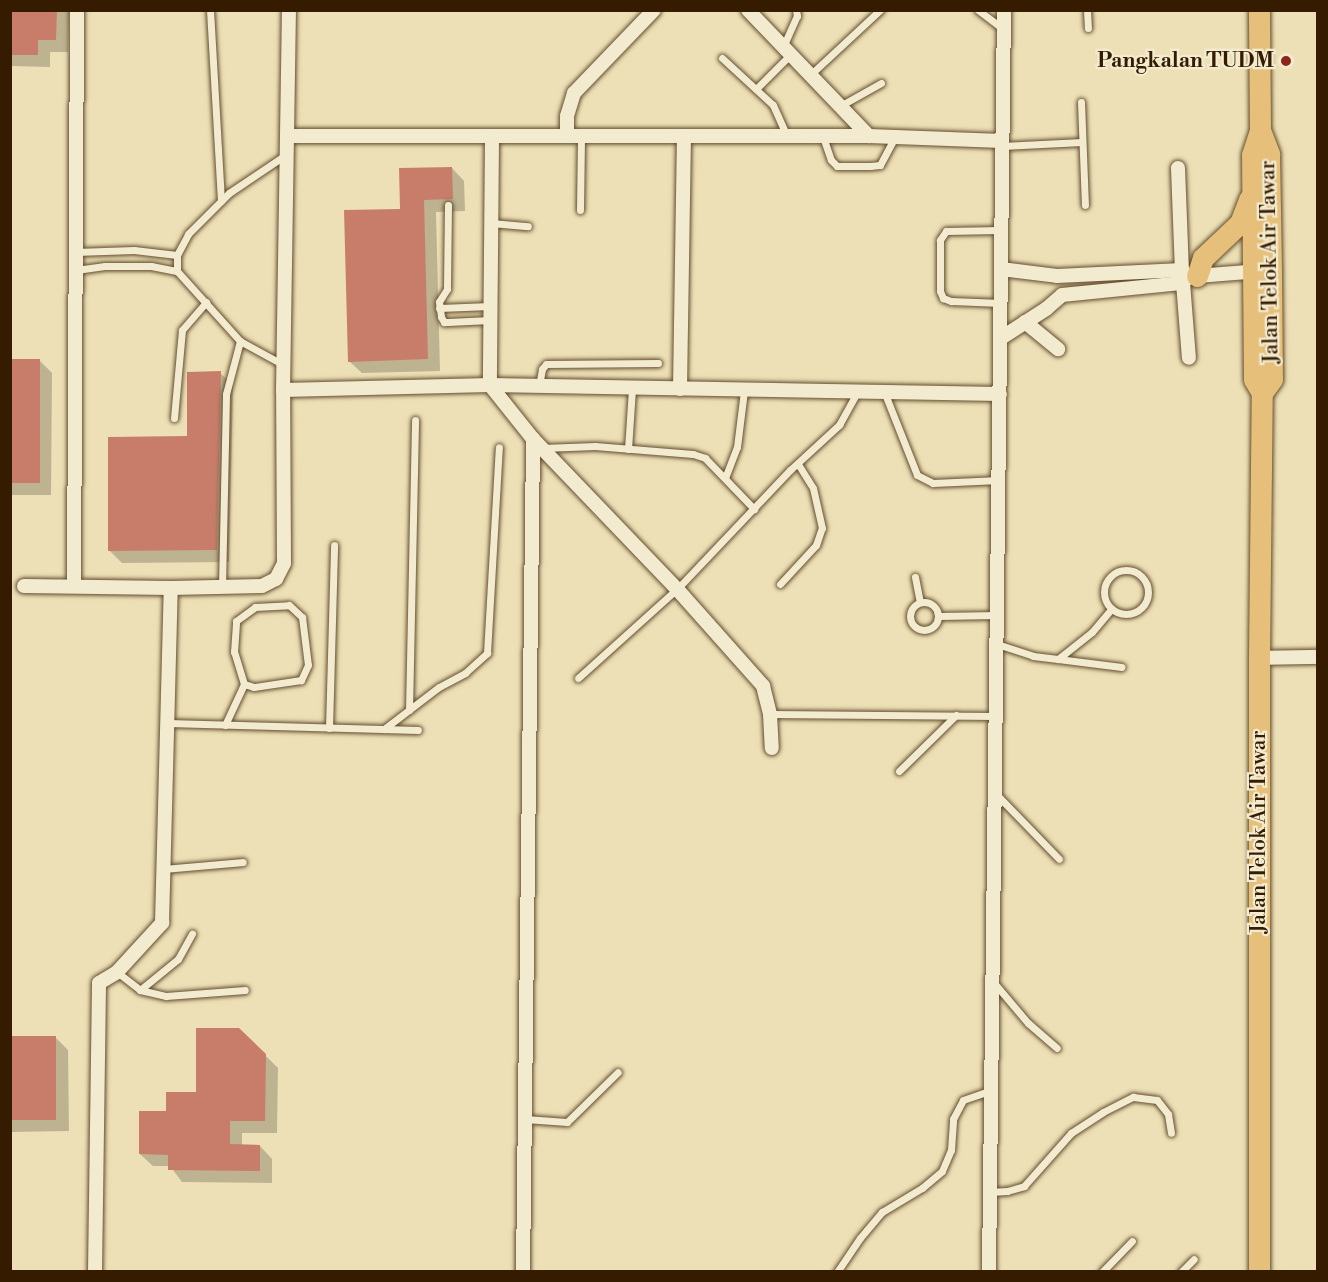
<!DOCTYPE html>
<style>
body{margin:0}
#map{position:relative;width:1328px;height:1282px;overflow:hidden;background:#ede0b6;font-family:"Libre Bodoni",serif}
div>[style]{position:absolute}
.shadow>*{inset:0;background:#0003}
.building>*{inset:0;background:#c87d6b;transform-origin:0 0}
.roads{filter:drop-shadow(0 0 2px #634d2e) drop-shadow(0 0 2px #634d2e)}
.service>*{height:7px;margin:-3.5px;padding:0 3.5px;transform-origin:3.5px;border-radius:3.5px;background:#f3ebd0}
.service>.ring{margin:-3.5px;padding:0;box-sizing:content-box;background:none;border:7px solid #f3ebd0;border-radius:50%}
.minor>*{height:14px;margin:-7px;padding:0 7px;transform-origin:7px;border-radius:7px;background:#f3ebd0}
.primary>*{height:21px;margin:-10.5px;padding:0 10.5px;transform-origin:10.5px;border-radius:10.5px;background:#e6c07b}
.dots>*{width:16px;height:16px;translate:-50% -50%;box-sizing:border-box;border:3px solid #f3ebd0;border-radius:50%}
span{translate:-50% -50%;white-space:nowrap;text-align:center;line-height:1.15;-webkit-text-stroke:4.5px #f3ebd0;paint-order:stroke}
.poi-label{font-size:21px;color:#351c00;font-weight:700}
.right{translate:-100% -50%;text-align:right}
.street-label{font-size:21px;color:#351c00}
.frame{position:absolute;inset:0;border:12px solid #351c00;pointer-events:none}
</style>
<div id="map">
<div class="shadow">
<div style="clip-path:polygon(10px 10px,69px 10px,68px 52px,50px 52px,50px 67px,10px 66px)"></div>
<div style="clip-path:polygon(452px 168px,464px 181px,465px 211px,436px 212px,440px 371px,362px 373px,349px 361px,402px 210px)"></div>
<div style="clip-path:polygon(10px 360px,39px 360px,52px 373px,51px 495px,10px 495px)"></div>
<div style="clip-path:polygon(220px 373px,233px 385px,229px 562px,122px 563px,109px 550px,189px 438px)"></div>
<div style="clip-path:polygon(239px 1030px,278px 1068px,277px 1133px,242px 1133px,242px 1146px,260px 1146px,272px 1159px,272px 1183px,182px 1182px,170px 1166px,153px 1166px,140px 1154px,167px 1113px,197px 1094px)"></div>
<div style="clip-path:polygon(55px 1037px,68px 1050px,69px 1131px,10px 1132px,10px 1038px)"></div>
</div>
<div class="building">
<div style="clip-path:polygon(10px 10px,57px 10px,56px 40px,38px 40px,38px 55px,10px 55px)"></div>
<div style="clip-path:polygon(452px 167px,453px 199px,424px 200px,428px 359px,348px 362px,344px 210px,400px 209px,399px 168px)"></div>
<div style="left:10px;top:359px;width:30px;height:124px"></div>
<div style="clip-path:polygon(221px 371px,217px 550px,108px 551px,108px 437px,187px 436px,187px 372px)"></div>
<div style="clip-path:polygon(196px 1028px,239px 1028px,266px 1054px,265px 1121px,230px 1121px,230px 1144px,260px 1145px,260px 1171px,168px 1170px,168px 1155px,139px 1154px,139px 1111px,166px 1111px,166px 1092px,196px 1092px)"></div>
<div style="left:10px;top:1036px;width:46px;height:84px"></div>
</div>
<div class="roads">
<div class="service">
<div style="left:210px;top:10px;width:191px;rotate:86.7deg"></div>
<div style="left:978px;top:10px;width:31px;rotate:37deg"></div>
<div style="left:1087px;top:10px;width:18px;rotate:87deg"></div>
<div style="left:783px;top:47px;width:34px;rotate:-66deg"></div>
<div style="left:797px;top:16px;width:6px;rotate:-99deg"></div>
<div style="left:722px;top:58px;width:69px;rotate:42.7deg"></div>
<div style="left:773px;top:105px;width:35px;rotate:66deg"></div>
<div style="left:810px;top:75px;width:96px;rotate:-42.9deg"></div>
<div style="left:756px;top:89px;width:48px;rotate:-45deg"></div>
<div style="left:1081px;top:102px;width:103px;rotate:87.8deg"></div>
<div style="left:840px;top:106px;width:47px;rotate:-29.3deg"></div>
<div style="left:823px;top:137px;width:24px;rotate:71deg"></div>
<div style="left:831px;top:160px;width:8px;rotate:45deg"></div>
<div style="left:837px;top:166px;width:33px"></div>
<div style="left:870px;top:166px;width:10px;rotate:-6deg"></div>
<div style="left:880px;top:165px;width:32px;rotate:-62deg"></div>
<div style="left:1002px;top:146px;width:80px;rotate:-2.9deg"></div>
<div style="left:448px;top:205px;width:84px;rotate:90.7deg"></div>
<div style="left:447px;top:289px;width:15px;rotate:122deg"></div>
<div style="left:439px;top:302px;width:15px;rotate:82deg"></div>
<div style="left:441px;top:317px;width:6px;rotate:59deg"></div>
<div style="left:444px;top:322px;width:4px"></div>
<div style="left:448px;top:322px;width:42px;rotate:-2.7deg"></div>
<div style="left:580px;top:210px;width:75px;rotate:-89.2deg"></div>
<div style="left:491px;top:223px;width:37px;rotate:5deg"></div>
<div style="left:1000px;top:230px;width:54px;rotate:178.9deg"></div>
<div style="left:946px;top:231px;width:11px;rotate:124deg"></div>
<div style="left:940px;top:240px;width:51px;rotate:90deg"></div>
<div style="left:940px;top:291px;width:8px;rotate:67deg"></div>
<div style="left:943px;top:298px;width:9px;rotate:21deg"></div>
<div style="left:951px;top:301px;width:50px;rotate:2.3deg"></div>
<div style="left:75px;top:252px;width:59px;rotate:-1.9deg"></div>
<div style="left:134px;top:250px;width:43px;rotate:6.6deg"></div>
<div style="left:76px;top:270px;width:29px;rotate:-8deg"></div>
<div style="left:105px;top:266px;width:46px"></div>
<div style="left:151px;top:266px;width:26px;rotate:11deg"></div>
<div style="left:439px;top:308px;width:51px;rotate:-2.2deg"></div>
<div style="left:282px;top:364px;width:48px;rotate:-151.3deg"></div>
<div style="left:240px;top:341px;width:94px;rotate:-132deg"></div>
<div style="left:177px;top:271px;width:16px;rotate:-90deg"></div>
<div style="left:177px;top:255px;width:24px;rotate:-62deg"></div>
<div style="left:188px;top:234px;width:58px;rotate:-45deg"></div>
<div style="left:229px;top:193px;width:70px;rotate:-33.9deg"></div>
<div style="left:539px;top:386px;width:17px;rotate:-80deg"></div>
<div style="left:542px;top:369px;width:6px;rotate:-51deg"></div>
<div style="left:546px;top:364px;width:112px;rotate:-0.5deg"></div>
<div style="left:885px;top:394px;width:87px;rotate:68.4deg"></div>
<div style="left:917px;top:475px;width:18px;rotate:27deg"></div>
<div style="left:933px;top:483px;width:66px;rotate:-2.6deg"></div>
<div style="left:174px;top:418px;width:88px;rotate:-84.8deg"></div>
<div style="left:182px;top:330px;width:37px;rotate:-49deg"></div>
<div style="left:542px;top:448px;width:53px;rotate:-2.2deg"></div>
<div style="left:595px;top:446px;width:98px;rotate:4.7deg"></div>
<div style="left:693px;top:454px;width:13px;rotate:18deg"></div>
<div style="left:705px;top:458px;width:71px;rotate:46.1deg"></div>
<div style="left:628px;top:449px;width:61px;rotate:-86.2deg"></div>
<div style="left:725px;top:478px;width:33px;rotate:-69deg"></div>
<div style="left:737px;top:447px;width:56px;rotate:-82.9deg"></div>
<div class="ring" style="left:1104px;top:570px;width:37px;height:37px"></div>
<div style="left:915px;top:577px;width:25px;rotate:79deg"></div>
<div style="left:780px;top:584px;width:53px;rotate:-47.3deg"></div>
<div style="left:816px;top:545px;width:18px;rotate:-71deg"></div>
<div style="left:822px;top:528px;width:41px;rotate:-102.7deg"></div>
<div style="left:813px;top:488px;width:28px;rotate:-122deg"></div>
<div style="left:222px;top:587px;width:193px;rotate:-88.8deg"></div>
<div style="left:226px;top:394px;width:55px;rotate:-75.2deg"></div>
<div class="ring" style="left:910px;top:602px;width:21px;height:21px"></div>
<div style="left:289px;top:605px;width:18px;rotate:43deg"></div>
<div style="left:302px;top:617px;width:48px;rotate:82.9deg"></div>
<div style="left:308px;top:665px;width:17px;rotate:115deg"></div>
<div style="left:301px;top:680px;width:48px;rotate:171.5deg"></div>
<div style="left:254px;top:687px;width:10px;rotate:-163deg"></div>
<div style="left:244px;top:684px;width:34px;rotate:-107deg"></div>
<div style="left:234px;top:652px;width:31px;rotate:-86deg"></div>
<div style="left:236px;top:621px;width:24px;rotate:-36deg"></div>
<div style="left:255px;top:607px;width:34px;rotate:-3deg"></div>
<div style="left:939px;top:616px;width:58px;rotate:-1deg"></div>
<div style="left:997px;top:644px;width:38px;rotate:18deg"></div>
<div style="left:1033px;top:656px;width:25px;rotate:7deg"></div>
<div style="left:1058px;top:659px;width:43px;rotate:-38.5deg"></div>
<div style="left:1092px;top:632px;width:30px;rotate:-50deg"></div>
<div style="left:1058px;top:659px;width:64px;rotate:7.1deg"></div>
<div style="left:578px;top:678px;width:133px;rotate:-42deg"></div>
<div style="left:677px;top:589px;width:164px;rotate:-46.5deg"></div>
<div style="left:790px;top:470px;width:67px;rotate:-42.6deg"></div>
<div style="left:839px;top:425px;width:37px;rotate:-61deg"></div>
<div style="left:409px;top:710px;width:290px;rotate:-88.8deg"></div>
<div style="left:770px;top:714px;width:226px;rotate:0.5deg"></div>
<div style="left:168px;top:723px;width:250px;rotate:1.6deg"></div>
<div style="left:225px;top:725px;width:45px;rotate:-65.1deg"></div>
<div style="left:329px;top:728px;width:183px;rotate:-88.4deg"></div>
<div style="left:384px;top:729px;width:69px;rotate:-37.4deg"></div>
<div style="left:439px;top:687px;width:30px;rotate:-28deg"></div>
<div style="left:465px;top:673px;width:30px;rotate:-42deg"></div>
<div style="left:487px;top:653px;width:206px;rotate:-86.7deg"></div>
<div style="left:899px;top:771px;width:80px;rotate:-44.5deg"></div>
<div style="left:997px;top:795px;width:89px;rotate:45.9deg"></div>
<div style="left:164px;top:869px;width:79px;rotate:-5.1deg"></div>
<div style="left:117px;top:972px;width:29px;rotate:38deg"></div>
<div style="left:140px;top:990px;width:27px;rotate:13deg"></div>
<div style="left:166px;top:996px;width:79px;rotate:-4.3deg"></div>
<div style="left:995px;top:984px;width:51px;rotate:49.8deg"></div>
<div style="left:1028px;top:1023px;width:38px;rotate:41deg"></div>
<div style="left:140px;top:990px;width:49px;rotate:-39.2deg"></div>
<div style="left:178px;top:959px;width:29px;rotate:-61deg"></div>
<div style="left:525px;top:1119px;width:42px;rotate:4.1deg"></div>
<div style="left:567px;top:1122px;width:71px;rotate:-44.4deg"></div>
<div style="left:990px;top:1192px;width:17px;rotate:-3deg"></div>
<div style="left:1007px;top:1191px;width:18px;rotate:-16deg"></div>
<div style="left:1024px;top:1186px;width:71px;rotate:-48.4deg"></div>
<div style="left:1071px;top:1133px;width:38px;rotate:-33deg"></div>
<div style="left:1103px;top:1112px;width:34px;rotate:-27deg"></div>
<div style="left:1133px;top:1097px;width:24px;rotate:7deg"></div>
<div style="left:1157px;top:1100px;width:18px;rotate:52deg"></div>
<div style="left:1168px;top:1114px;width:19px;rotate:81deg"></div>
<div style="left:837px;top:1272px;width:41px;rotate:-55.9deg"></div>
<div style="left:860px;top:1238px;width:34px;rotate:-50deg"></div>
<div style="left:882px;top:1212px;width:47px;rotate:-31deg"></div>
<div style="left:922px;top:1188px;width:26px;rotate:-40deg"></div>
<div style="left:942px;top:1171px;width:23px;rotate:-67deg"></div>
<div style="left:951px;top:1150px;width:31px;rotate:-86deg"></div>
<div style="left:953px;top:1119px;width:21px;rotate:-62deg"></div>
<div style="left:963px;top:1100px;width:31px;rotate:-19deg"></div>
<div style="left:1102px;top:1272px;width:43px;rotate:-45.9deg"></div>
<div style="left:1181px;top:1272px;width:18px;rotate:-45deg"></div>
</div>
<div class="minor">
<div style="left:748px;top:10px;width:175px;rotate:46.2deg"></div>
<div style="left:567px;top:135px;width:19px;rotate:-90deg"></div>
<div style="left:567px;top:116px;width:24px;rotate:-73deg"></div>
<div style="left:574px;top:93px;width:115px;rotate:-46.1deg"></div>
<div style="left:287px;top:136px;width:582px"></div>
<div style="left:869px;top:136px;width:133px;rotate:2.2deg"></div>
<div style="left:492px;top:138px;width:247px;rotate:90.5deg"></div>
<div style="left:490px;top:385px;width:69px;rotate:51.5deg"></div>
<div style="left:533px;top:439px;width:208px;rotate:46.2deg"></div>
<div style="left:677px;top:589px;width:130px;rotate:48.4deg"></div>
<div style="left:763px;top:686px;width:29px;rotate:76deg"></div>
<div style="left:770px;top:714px;width:34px;rotate:87deg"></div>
<div style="left:1178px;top:168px;width:102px;rotate:87.8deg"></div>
<div style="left:1182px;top:270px;width:88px;rotate:85.5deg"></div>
<div style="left:1001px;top:269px;width:56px;rotate:7.1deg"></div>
<div style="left:1057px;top:276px;width:125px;rotate:-2.7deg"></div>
<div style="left:1182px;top:270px;width:6px;rotate:51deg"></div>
<div style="left:1025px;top:322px;width:43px;rotate:39.3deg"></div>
<div style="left:1001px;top:338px;width:54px;rotate:-32.8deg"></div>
<div style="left:1046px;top:309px;width:21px;rotate:-41deg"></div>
<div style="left:1062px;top:295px;width:122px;rotate:-5.7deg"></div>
<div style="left:1183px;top:283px;width:8px;rotate:-50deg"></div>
<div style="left:1188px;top:277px;width:9px;rotate:-6deg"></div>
<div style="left:1197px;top:276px;width:63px;rotate:-4.5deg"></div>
<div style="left:680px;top:389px;width:252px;rotate:-89.1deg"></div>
<div style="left:283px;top:390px;width:207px;rotate:-1.4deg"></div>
<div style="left:490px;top:385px;width:510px;rotate:1.01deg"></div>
<div style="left:74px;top:585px;width:575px;rotate:-89.7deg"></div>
<div style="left:24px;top:586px;width:147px;rotate:0.8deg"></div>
<div style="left:171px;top:588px;width:91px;rotate:-1.3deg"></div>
<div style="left:262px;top:586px;width:16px;rotate:-27deg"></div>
<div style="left:276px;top:579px;width:18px;rotate:-63deg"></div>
<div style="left:284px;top:563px;width:173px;rotate:-90.3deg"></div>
<div style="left:283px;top:390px;width:380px;rotate:-89.1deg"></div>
<div style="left:1259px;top:658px;width:59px;rotate:-1deg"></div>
<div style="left:95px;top:1272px;width:289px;rotate:-89.2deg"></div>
<div style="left:99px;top:983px;width:21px;rotate:-31deg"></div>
<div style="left:117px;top:972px;width:67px;rotate:-47.4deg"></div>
<div style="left:162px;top:923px;width:335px;rotate:-88.5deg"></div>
<div style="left:523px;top:1272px;width:833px;rotate:-89.31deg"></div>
<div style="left:989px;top:1272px;width:1262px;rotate:-89.32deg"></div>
</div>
<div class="primary">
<div style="left:1260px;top:130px;width:26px;rotate:69deg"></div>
<div style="left:1269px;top:154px;width:117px;rotate:89deg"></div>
<div style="left:1271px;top:271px;width:108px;rotate:89.5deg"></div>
<div style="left:1272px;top:379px;width:17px;rotate:126deg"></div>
<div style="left:1197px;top:276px;width:19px;rotate:-72deg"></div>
<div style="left:1203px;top:258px;width:51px;rotate:-43.4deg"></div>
<div style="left:1240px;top:223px;width:26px;rotate:-69deg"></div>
<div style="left:1259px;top:1272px;width:614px;rotate:-90deg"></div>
<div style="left:1259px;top:658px;width:265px;rotate:-89.4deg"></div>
<div style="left:1262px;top:393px;width:16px;rotate:-120deg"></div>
<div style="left:1254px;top:379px;width:224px;rotate:-90.5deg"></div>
<div style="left:1252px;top:155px;width:26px;rotate:-72deg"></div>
<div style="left:1260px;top:130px;width:120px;rotate:-90.5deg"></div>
</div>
</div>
<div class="dots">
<div style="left:1286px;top:61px;background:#8f2418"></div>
</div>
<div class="poi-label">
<span class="right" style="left:1274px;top:61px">Pangkalan TUDM</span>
</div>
<div class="street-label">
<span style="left:1270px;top:262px;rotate:-91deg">Jalan Telok Air Tawar</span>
<span style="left:1259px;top:832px;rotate:-90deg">Jalan Telok Air Tawar</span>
</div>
<div class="frame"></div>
</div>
